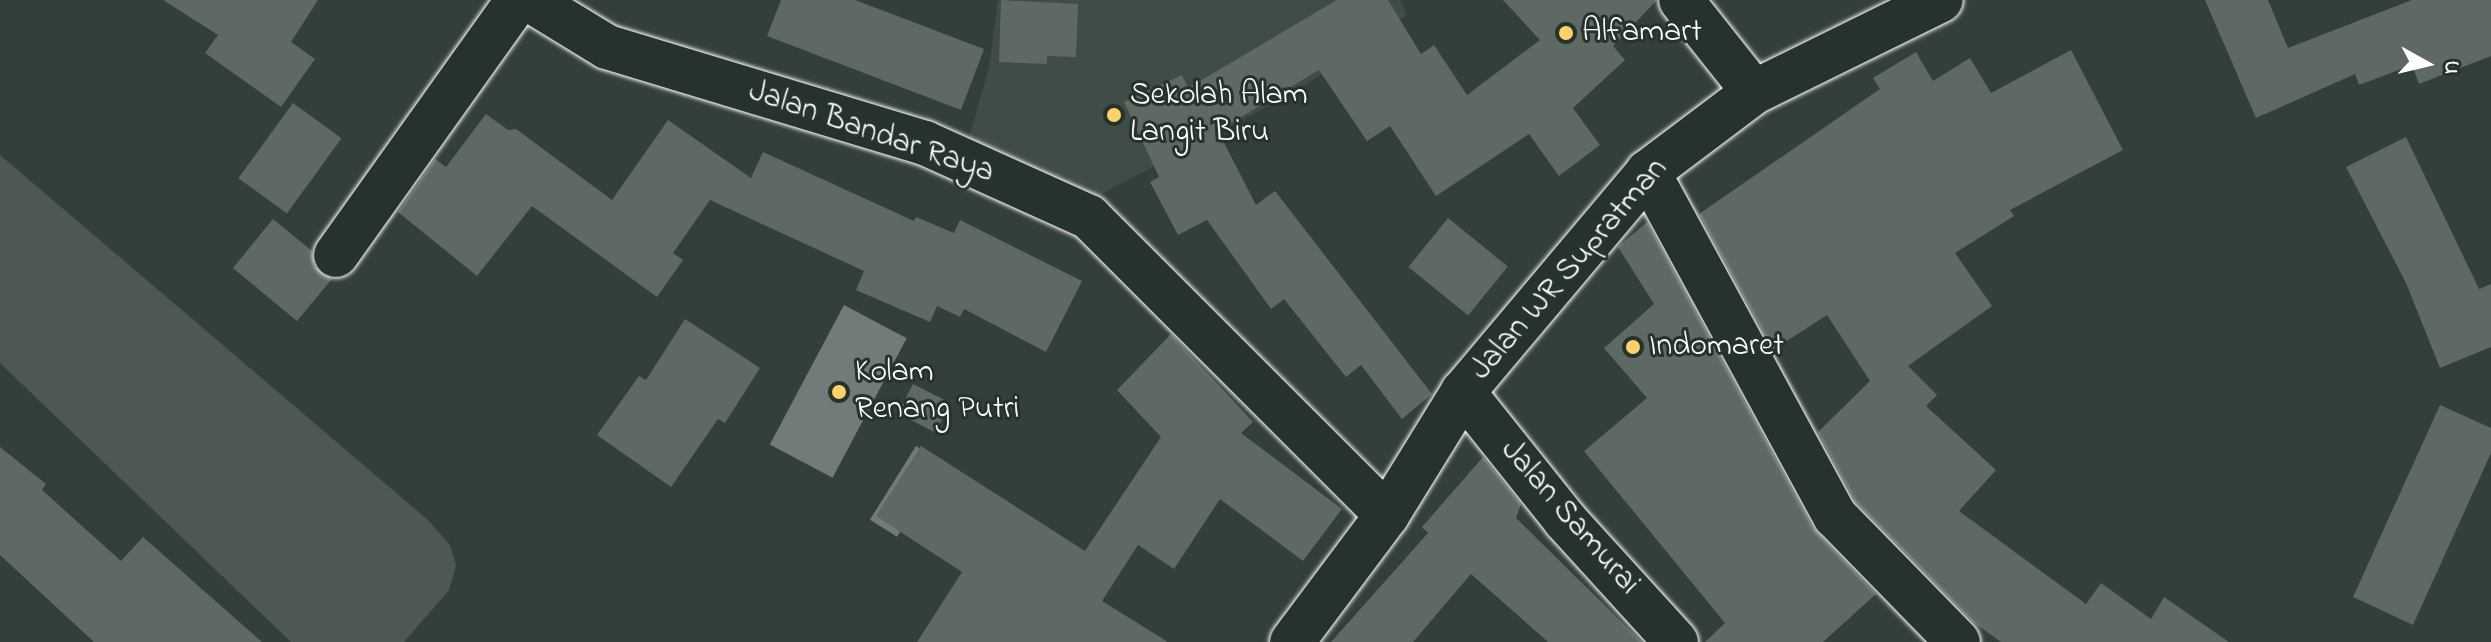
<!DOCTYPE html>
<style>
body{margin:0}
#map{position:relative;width:2491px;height:642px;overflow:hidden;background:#333f3a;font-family:"Indie Flower",sans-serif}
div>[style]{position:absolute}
.built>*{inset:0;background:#404c47}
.green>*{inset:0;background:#4d5853}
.water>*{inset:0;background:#737b78;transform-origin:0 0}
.building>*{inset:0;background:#5f6964;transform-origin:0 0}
.roads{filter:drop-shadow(0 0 2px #fff) drop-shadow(0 0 2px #fff)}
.minor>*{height:44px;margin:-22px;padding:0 22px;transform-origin:22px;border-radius:22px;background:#26332d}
.trunk>*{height:44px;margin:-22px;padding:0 22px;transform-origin:22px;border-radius:22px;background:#26332d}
.dots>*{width:22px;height:22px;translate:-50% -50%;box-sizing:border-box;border:4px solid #26332d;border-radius:50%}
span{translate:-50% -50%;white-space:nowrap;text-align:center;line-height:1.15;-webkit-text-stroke:6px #26332d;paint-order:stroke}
.poi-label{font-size:32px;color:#fff}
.left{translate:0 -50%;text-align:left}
.street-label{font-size:32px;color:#fff}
.north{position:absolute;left:2387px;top:24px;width:80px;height:80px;-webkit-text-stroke:6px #26332d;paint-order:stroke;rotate:98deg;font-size:22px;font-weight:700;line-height:32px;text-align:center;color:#fff}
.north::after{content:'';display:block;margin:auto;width:28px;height:36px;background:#fff;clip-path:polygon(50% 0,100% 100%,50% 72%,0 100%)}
</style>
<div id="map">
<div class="built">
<div style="clip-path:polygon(998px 0,1400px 0,1407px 15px,1297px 91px,1103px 193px,1089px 217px,963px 160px,989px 67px)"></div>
</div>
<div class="green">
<div style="clip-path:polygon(0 155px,428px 520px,450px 545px,456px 565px,449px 590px,404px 642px,291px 642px,0 363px)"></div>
</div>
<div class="water">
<div style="left:844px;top:305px;width:71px;height:158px;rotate:28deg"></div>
<div style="left:916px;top:446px;width:32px;height:87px;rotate:32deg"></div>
</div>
<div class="building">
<div style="clip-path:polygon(163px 0,318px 0,291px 42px,315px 59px,281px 107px,205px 53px,218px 35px)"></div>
<div style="clip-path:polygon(781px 0,855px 0,984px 49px,961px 110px,767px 36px)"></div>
<div style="clip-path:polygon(1001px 0,1078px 4px,1076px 57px,1047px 56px,1047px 64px,999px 62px)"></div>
<div style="clip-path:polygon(1337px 0,1388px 0,1421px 54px,1434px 45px,1467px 95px,1540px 40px,1503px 0,1657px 0,1613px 46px,1625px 60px,1573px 108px,1600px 145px,1559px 176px,1529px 134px,1436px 196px,1390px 126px,1367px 141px,1319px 70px,1218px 131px,1256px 205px,1275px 191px,1432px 394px,1402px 419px,1361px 365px,1346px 377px,1284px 299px,1271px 309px,1207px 220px,1178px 235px,1150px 182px,1159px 177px,1124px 102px,1182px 75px,1188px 88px)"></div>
<div style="clip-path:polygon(2205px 0,2268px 0,2288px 48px,2412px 0,2491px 0,2491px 56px,2419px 84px,2412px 65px,2359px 85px,2355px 74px,2256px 118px)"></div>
<div style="clip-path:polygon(2071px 50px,2123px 150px,2010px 210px,2014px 216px,1955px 253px,1992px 306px,1908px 366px,1937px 395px,1926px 406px,1996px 470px,1959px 511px,2086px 604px,2101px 583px,2151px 619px,2164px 597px,2229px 642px,2001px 642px,1973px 622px,1855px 501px,1818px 432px,1870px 381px,1827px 315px,1773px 350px,1699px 214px,1880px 89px,1873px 78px,1916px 52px,1933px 81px,1970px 58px,1991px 93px)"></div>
<div style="left:293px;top:103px;width:60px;height:93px;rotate:36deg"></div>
<div style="clip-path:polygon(486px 114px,508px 130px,516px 129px,612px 200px,668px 120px,751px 178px,763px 152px,914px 221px,916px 217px,954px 233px,960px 220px,1082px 281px,1046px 352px,964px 309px,960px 317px,937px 306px,930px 322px,856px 290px,864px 271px,710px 200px,673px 253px,683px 260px,657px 297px,532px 206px,477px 276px,398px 212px,435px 159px,446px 167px)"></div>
<div style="clip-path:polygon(2406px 137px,2479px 289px,2491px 284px,2491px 347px,2440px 368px,2406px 283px,2346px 167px)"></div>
<div style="left:1448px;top:218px;width:77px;height:63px;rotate:39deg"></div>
<div style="clip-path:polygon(273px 219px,312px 251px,314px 266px,332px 279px,297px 321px,233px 268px)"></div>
<div style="clip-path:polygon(1647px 222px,1813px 528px,1876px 594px,1823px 642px,1705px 642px,1725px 623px,1584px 451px,1647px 398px,1604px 348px,1654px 304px,1618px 247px)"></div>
<div style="clip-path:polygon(685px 319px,760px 368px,725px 423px,718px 419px,671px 487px,597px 435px,639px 376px,646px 380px)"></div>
<div style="clip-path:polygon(1171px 334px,1253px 422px,1241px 433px,1342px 509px,1303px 561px,1220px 499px,1174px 569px,1138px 545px,1102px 601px,1168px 642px,917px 642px,962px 572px,876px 516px,921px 446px,1085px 551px,1161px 437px,1117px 390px)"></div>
<div style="left:913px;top:384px;width:42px;height:33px;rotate:27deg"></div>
<div style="clip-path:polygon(2440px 405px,2491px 428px,2491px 453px,2413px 625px,2353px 597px)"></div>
<div style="clip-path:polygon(0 447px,46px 484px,42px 490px,121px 561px,143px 537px,262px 642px,94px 642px,0 555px)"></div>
<div style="clip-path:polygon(1483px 457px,1521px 504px,1516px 518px,1642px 642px,1548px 642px,1471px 574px,1413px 642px,1331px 642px,1428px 533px,1422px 527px)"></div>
</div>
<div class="roads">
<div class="minor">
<div style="left:530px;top:0;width:90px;rotate:31.4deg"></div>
<div style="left:607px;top:47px;width:332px;rotate:16.8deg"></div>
<div style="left:925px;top:143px;width:180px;rotate:24.3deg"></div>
<div style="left:1089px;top:217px;width:421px;rotate:45deg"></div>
<div style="left:1681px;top:0;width:117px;rotate:51.6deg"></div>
<div style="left:1648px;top:172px;width:392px;rotate:61.5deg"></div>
<div style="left:1835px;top:516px;width:176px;rotate:45.7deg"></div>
<div style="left:336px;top:255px;width:313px;rotate:-54.5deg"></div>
<div style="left:1463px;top:392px;width:164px;rotate:51.4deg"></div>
<div style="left:1565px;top:520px;width:165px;rotate:47.7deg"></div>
</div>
<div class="trunk">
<div style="left:1292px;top:642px;width:159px;rotate:-53.2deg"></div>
<div style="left:1387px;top:515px;width:145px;rotate:-58.3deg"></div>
<div style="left:1463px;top:392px;width:287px;rotate:-49.9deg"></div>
<div style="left:1648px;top:172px;width:133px;rotate:-37deg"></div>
<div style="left:1754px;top:92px;width:208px;rotate:-26.2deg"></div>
</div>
</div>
<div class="dots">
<div style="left:1566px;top:33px;background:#ffd166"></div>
<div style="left:1114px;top:115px;background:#ffd166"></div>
<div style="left:1633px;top:347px;background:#ffd166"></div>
<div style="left:839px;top:392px;background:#ffd166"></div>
</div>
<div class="poi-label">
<span class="left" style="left:1582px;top:33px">Alfamart</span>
<span class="left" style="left:1130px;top:115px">Sekolah Alam<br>Langit Biru</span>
<span class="left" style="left:1649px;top:347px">Indomaret</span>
<span class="left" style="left:855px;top:392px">Kolam<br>Renang Putri</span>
</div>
<div class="street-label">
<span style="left:871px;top:133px;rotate:19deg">Jalan Bandar Raya</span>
<span style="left:1570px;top:270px;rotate:-49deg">Jalan WR Supratman</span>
<span style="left:1569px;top:518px;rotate:49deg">Jalan Samurai</span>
</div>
<div class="north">U</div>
</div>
